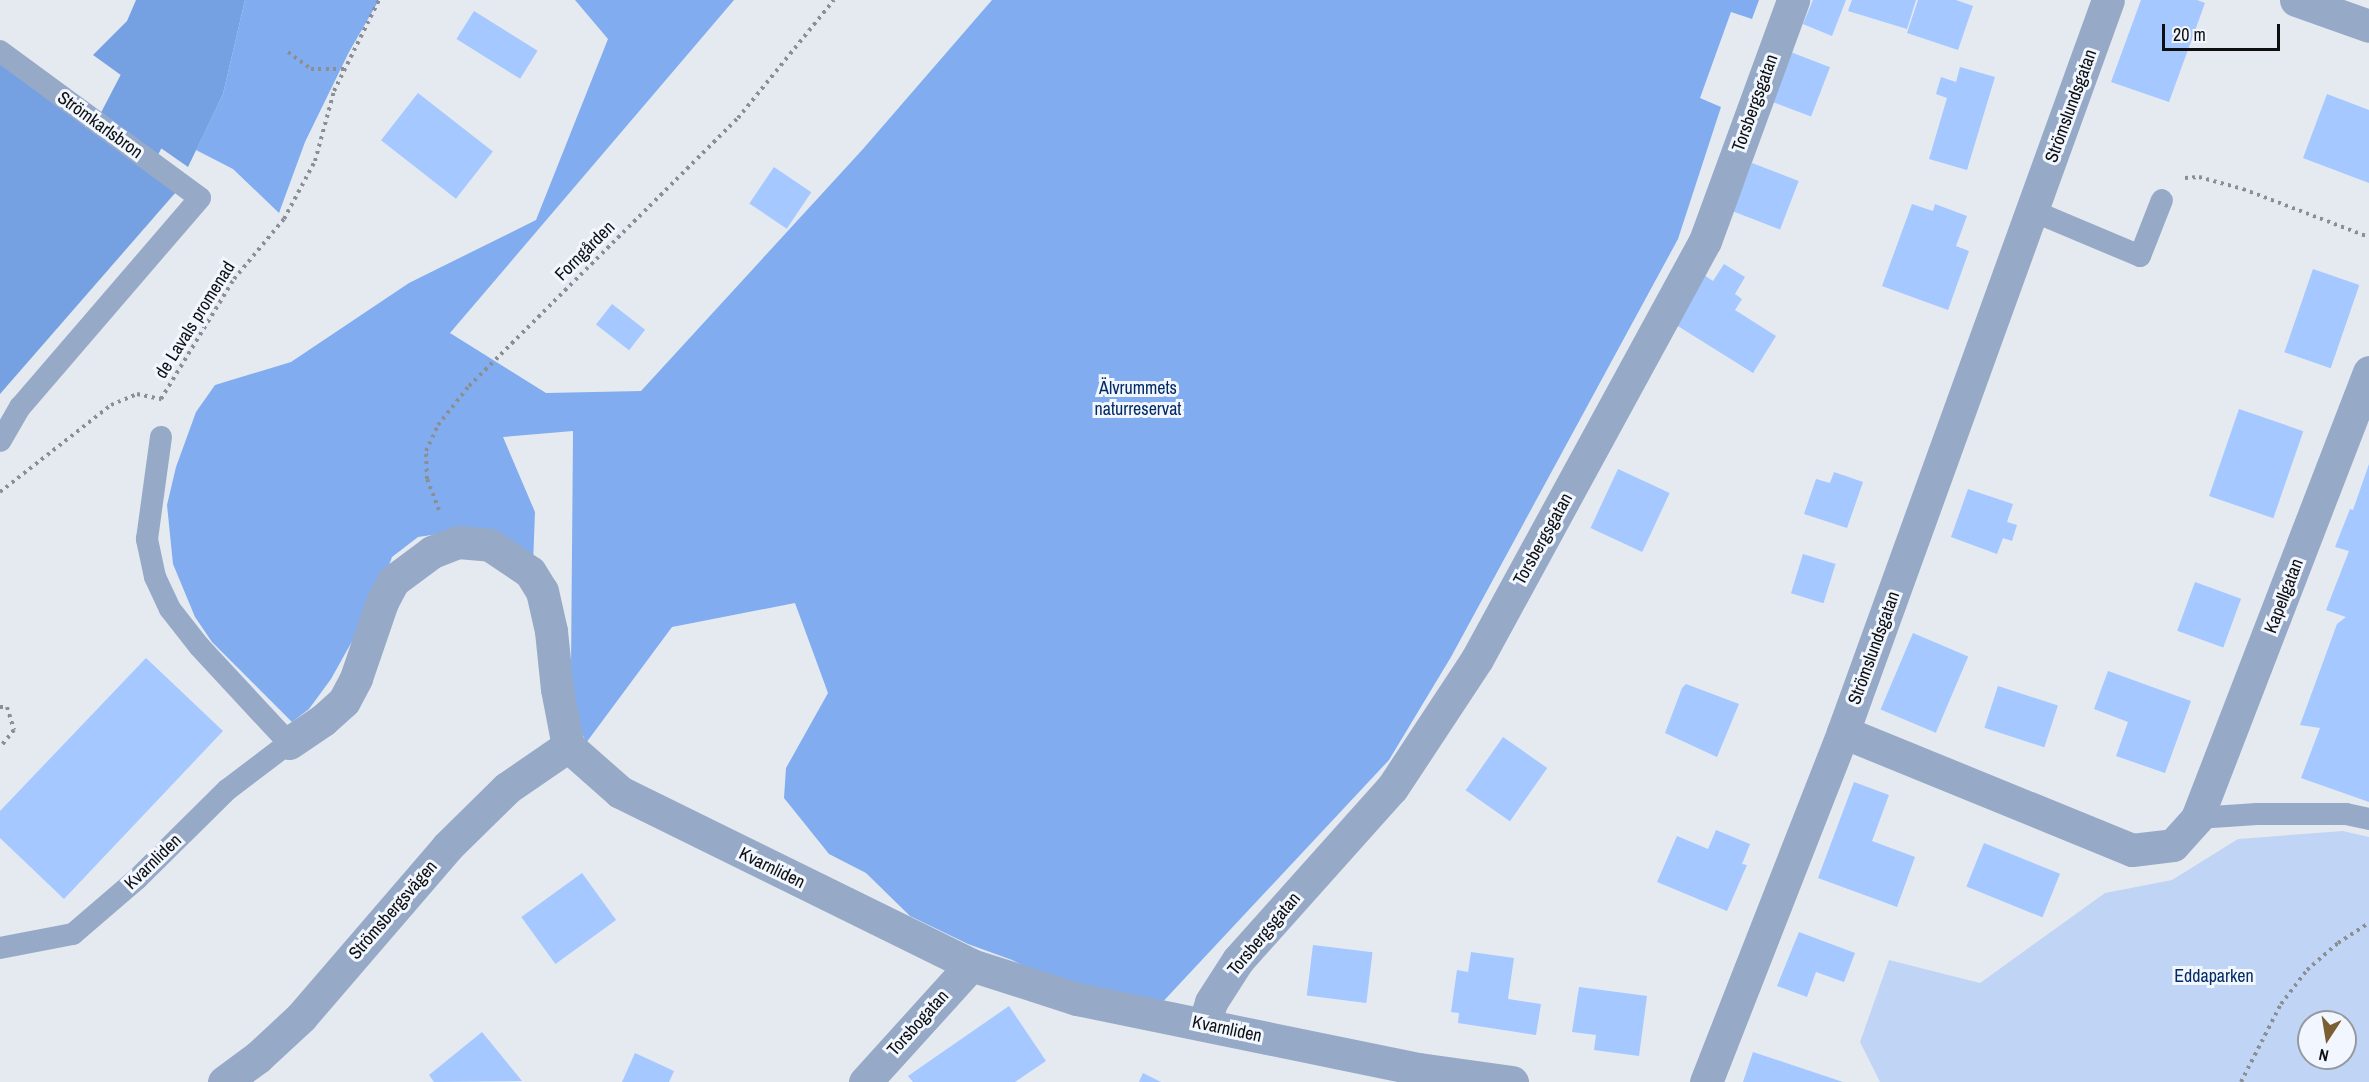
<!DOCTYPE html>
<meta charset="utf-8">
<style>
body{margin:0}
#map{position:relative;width:2369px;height:1082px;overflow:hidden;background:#e5eaf1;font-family:"Archivo Narrow",sans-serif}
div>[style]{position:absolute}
.green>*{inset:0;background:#c0d5f5}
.forest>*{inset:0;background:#81adf0}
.water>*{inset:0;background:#75a1e3}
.river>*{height:70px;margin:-35px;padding:0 35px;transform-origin:35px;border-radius:35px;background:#75a1e3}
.building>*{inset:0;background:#a4c8ff;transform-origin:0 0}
.path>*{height:4px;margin-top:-2px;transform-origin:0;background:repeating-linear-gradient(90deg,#8b8f94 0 3px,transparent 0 7.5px)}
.service>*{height:22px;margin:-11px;padding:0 11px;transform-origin:11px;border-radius:11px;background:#96aac8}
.minor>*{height:33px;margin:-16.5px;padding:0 16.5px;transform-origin:16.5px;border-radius:16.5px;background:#96aac8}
span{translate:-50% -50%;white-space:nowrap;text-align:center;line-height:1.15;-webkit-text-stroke:6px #f2f7ff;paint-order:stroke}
.street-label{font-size:18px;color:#0d0f11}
.park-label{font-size:18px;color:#032b65}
.north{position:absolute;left:2297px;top:1010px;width:60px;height:60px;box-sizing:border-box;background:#f2f7ff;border:2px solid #969aa0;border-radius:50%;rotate:192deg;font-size:16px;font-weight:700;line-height:24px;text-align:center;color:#0d0f11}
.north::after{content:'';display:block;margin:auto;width:21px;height:27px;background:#7b5f32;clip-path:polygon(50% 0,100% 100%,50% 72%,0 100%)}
.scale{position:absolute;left:2162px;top:24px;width:118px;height:27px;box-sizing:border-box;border:3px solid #0d0f11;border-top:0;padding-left:8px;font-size:18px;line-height:21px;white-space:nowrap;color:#0d0f11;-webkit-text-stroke:4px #f2f7ff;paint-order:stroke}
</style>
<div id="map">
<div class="green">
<div style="clip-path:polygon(evenodd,2343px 831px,2369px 837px,2369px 1082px,1880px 1082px,1860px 1042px,1889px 960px,1980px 983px,2105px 893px,2172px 880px,2238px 839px,2343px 831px,2309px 1022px,2345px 1022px,2345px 1058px,2309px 1058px,2309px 1022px)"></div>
</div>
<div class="forest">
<div style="clip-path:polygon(245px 0,379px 0,349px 52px,305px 142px,279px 213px,233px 169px,196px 150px,223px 94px)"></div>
<div style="clip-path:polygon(575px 0,734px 0,450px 333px,546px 393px,641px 391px,863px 149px,992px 0,1759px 0,1752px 19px,1731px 12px,1700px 98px,1721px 107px,1678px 239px,1451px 657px,1389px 760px,1157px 1008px,1053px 981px,1012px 960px,968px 944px,910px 916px,866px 873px,829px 854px,784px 798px,786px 768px,828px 693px,795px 603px,672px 627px,586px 743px,578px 722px,571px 668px,573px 431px,503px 437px,535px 512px,533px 564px,452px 532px,418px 537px,392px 557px,379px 593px,331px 679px,309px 709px,292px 722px,212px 642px,195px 617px,173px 564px,167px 505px,176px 467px,196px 412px,215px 385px,291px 362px,409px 283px,536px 220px,608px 39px)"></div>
</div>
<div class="water">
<div style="clip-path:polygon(136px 0,245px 0,223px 94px,188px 167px,105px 109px,125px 78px,93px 55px,127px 21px)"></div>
<div style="clip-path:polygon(0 59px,176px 192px,0 394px)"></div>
</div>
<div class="river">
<div style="left:0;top:241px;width:149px;rotate:-36.6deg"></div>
<div style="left:120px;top:152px;width:110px;rotate:-62.5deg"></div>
<div style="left:171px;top:54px;width:59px;rotate:-66deg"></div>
</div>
<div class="building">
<div style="clip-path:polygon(1813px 0,1846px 0,1832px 36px,1803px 24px)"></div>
<div style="clip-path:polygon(1852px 0,1916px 0,1907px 29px,1848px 11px)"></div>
<div style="clip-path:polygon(1918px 0,1956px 0,1973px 6px,1958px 50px,1907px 33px)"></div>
<div style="clip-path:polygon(2141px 0,2197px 0,2205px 3px,2169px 102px,2111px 82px)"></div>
<div style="left:474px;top:11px;width:75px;height:33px;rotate:32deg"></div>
<div style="left:1788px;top:51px;width:45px;height:53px;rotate:21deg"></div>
<div style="clip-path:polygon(1960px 67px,1995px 77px,1967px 170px,1929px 159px,1947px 98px,1936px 94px,1941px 77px,1956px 82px)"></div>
<div style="left:418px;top:93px;width:95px;height:60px;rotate:38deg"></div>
<div style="clip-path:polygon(2327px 94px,2369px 110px,2369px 183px,2303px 158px)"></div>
<div style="left:1752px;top:163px;width:50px;height:52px;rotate:21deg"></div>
<div style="left:774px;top:167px;width:45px;height:44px;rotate:34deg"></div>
<div style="clip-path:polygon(1912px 204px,1933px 211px,1935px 204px,1967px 216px,1956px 246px,1969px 251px,1948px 310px,1882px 286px)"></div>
<div style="clip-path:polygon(1724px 264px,1745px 277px,1735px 294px,1742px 299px,1735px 310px,1776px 336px,1753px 373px,1673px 323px,1704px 275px,1713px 281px)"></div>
<div style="left:2313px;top:269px;width:49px;height:88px;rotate:19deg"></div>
<div style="left:612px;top:304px;width:42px;height:26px;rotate:38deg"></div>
<div style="left:2239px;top:409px;width:68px;height:92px;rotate:19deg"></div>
<div style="clip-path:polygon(2369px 464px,2369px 802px,2301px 778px,2320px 728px,2300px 725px,2337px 624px,2346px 617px,2326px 610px,2349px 551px,2335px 547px,2350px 509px,2353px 510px)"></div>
<div style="left:1618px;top:469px;width:57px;height:65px;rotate:25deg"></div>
<div style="clip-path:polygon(1834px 472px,1863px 482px,1847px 528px,1804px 514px,1816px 479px,1830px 483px)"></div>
<div style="clip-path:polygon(1968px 489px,2013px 504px,2007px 522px,2017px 525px,2012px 541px,2003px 538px,1997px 554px,1951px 537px)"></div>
<div style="left:1803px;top:554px;width:34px;height:41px;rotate:17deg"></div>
<div style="left:2195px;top:582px;width:49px;height:52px;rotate:20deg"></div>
<div style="left:1913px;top:633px;width:60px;height:83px;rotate:23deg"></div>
<div style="clip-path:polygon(146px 658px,223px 731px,64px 899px,0 838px,0 811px)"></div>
<div style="clip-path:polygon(2108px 671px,2191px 701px,2165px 773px,2116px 756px,2128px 722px,2094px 709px)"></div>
<div style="clip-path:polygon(1686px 684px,1739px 704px,1717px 757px,1665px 733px,1682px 688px)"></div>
<div style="left:1998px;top:686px;width:63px;height:44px;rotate:18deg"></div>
<div style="left:1503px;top:737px;width:54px;height:65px;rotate:35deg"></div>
<div style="clip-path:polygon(1854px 782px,1889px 795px,1872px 841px,1915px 857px,1897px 907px,1818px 878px)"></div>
<div style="clip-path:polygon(1716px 830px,1750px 844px,1742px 864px,1747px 865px,1727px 911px,1657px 882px,1677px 836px,1708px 849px)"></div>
<div style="left:1984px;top:843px;width:82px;height:47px;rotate:22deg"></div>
<div style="left:582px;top:873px;width:58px;height:75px;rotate:54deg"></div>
<div style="clip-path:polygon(1799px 932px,1855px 953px,1844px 982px,1816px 972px,1807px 997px,1777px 986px)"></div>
<div style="left:1313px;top:945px;width:60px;height:51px;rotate:7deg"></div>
<div style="clip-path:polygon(1471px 952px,1514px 958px,1508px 999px,1541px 1004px,1536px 1035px,1458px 1023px,1459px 1013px,1451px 1012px,1457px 970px,1468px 972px)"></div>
<div style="clip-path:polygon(1579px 987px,1647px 996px,1639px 1056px,1594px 1050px,1596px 1035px,1572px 1032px)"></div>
<div style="clip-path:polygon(1009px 1006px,1046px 1061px,1015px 1082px,913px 1082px,908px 1076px)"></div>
<div style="clip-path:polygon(482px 1032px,522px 1081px,434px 1082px,429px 1075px)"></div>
<div style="clip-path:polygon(1753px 1052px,1843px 1082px,1743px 1082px)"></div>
<div style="clip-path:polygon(635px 1053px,674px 1071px,669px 1082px,622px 1082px)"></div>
<div style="clip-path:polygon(1143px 1073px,1161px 1082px,1139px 1082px)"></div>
</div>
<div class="path">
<div style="left:288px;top:52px;width:29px;rotate:36deg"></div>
<div style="left:311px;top:69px;width:35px"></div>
<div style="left:2185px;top:178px;width:14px;rotate:-4deg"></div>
<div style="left:2199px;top:177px;width:46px;rotate:15.3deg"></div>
<div style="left:2243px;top:189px;width:135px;rotate:20.9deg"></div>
<div style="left:161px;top:399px;width:140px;rotate:-58.7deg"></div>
<div style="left:234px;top:279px;width:78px;rotate:-50.2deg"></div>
<div style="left:284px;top:219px;width:66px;rotate:-61.9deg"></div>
<div style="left:315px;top:161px;width:73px;rotate:-74.8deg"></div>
<div style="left:334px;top:91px;width:102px;rotate:-63.7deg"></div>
<div style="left:0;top:492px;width:141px;rotate:-38.1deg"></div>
<div style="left:111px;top:405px;width:28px;rotate:-23deg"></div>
<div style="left:137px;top:394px;width:25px;rotate:12deg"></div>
<div style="left:439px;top:510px;width:33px;rotate:-111deg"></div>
<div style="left:427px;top:479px;width:28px;rotate:-92deg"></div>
<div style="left:426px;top:451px;width:29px;rotate:-65deg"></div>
<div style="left:438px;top:425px;width:50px;rotate:-51.5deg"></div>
<div style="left:469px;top:386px;width:380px;rotate:-44.9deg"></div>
<div style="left:738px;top:118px;width:152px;rotate:-50.9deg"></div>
<div style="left:0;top:707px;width:7px"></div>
<div style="left:7px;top:707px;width:24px;rotate:73deg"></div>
<div style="left:14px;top:730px;width:22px;rotate:129deg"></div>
<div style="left:2241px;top:1082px;width:88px;rotate:-62.9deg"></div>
<div style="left:2281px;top:1004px;width:43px;rotate:-52.6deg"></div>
<div style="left:2307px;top:970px;width:41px;rotate:-41.1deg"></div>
<div style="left:2338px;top:943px;width:37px;rotate:-33deg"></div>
</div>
<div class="service">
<div style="left:0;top:51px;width:248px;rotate:36.3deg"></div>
<div style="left:200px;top:198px;width:276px;rotate:130.7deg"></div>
<div style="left:20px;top:407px;width:39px;rotate:120deg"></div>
<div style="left:2033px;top:211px;width:116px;rotate:22.8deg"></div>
<div style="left:2140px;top:256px;width:60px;rotate:-68.6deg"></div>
<div style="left:2197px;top:818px;width:60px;rotate:-3.8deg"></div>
<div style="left:2257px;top:814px;width:89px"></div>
<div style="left:2346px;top:814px;width:24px;rotate:12deg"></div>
<div style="left:0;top:948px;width:74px;rotate:-10.9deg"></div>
<div style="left:73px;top:934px;width:84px;rotate:-40.7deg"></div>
<div style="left:137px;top:879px;width:127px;rotate:-44.7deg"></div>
<div style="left:227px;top:790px;width:78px;rotate:-37.2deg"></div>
<div style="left:289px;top:743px;width:132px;rotate:-132.9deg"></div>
<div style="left:199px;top:646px;width:47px;rotate:-128.1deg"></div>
<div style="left:170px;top:609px;width:35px;rotate:-115deg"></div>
<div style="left:155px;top:577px;width:39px;rotate:-102deg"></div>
<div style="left:147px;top:539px;width:103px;rotate:-82.2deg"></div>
</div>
<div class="minor">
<div style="left:2296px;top:0;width:77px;rotate:19.6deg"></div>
<div style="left:1843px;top:732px;width:312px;rotate:22.2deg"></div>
<div style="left:2132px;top:850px;width:41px;rotate:-7deg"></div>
<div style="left:2173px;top:845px;width:36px;rotate:-48deg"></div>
<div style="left:2197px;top:818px;width:478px;rotate:-68.9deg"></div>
<div style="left:289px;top:743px;width:41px;rotate:-34.1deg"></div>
<div style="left:323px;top:720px;width:28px;rotate:-42deg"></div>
<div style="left:344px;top:701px;width:26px;rotate:-62deg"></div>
<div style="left:356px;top:678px;width:80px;rotate:-71.1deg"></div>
<div style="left:382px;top:602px;width:24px;rotate:-62deg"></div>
<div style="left:393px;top:581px;width:49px;rotate:-36.6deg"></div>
<div style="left:432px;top:552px;width:28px;rotate:-21deg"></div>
<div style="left:458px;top:542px;width:32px;rotate:5deg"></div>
<div style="left:490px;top:545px;width:48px;rotate:34deg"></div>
<div style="left:530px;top:572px;width:22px;rotate:58deg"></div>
<div style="left:542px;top:591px;width:41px;rotate:77.3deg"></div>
<div style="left:551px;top:631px;width:58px;rotate:84.1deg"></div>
<div style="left:557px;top:689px;width:58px;rotate:79.1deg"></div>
<div style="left:568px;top:746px;width:69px;rotate:41.5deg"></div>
<div style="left:620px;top:792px;width:391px;rotate:26.2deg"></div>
<div style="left:971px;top:965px;width:111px;rotate:17.8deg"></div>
<div style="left:1077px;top:999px;width:349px;rotate:11.6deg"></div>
<div style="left:1419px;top:1069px;width:94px;rotate:8deg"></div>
<div style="left:1204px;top:1024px;width:23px;rotate:-72deg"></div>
<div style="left:1211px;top:1002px;width:50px;rotate:-57.3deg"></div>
<div style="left:1238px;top:960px;width:231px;rotate:-48.2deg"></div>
<div style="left:1392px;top:788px;width:154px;rotate:-56.6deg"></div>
<div style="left:1477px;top:659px;width:476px;rotate:-61.4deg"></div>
<div style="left:1705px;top:241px;width:257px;rotate:-69.9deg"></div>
<div style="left:224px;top:1082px;width:42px;rotate:-36.3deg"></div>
<div style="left:258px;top:1057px;width:59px;rotate:-42.9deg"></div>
<div style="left:301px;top:1017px;width:224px;rotate:-49.3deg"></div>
<div style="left:447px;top:847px;width:84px;rotate:-44.5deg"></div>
<div style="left:507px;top:788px;width:74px;rotate:-34.5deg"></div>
<div style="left:865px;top:1082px;width:158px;rotate:-47.8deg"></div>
<div style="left:1706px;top:1082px;width:376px;rotate:-68.6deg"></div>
<div style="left:1843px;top:732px;width:778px;rotate:-70.1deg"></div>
</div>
<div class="street-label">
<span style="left:1755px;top:103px;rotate:-70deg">Torsbergsgatan</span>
<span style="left:2071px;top:106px;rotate:-70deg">Strömslundsgatan</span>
<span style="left:100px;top:125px;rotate:36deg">Strömkarlsbron</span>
<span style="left:585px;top:251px;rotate:-45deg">Forngården</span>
<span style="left:195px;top:320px;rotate:-58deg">de Lavals promenad</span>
<span style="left:1543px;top:539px;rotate:-61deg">Torsbergsgatan</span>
<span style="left:2284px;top:596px;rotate:-69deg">Kapellgatan</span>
<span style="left:1874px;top:648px;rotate:-70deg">Strömslundsgatan</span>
<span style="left:153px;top:862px;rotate:-44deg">Kvarnliden</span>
<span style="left:772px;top:868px;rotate:26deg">Kvarnliden</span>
<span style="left:393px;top:910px;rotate:-49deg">Strömsbergsvägen</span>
<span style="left:1264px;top:934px;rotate:-50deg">Torsbergsgatan</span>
<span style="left:918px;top:1023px;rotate:-48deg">Torsbogatan</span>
<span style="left:1227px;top:1029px;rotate:12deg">Kvarnliden</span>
</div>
<div class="park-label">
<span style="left:1138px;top:399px">Älvrummets<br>naturreservat</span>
<span style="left:2214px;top:976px">Eddaparken</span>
</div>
<div class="north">N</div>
<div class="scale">20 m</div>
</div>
